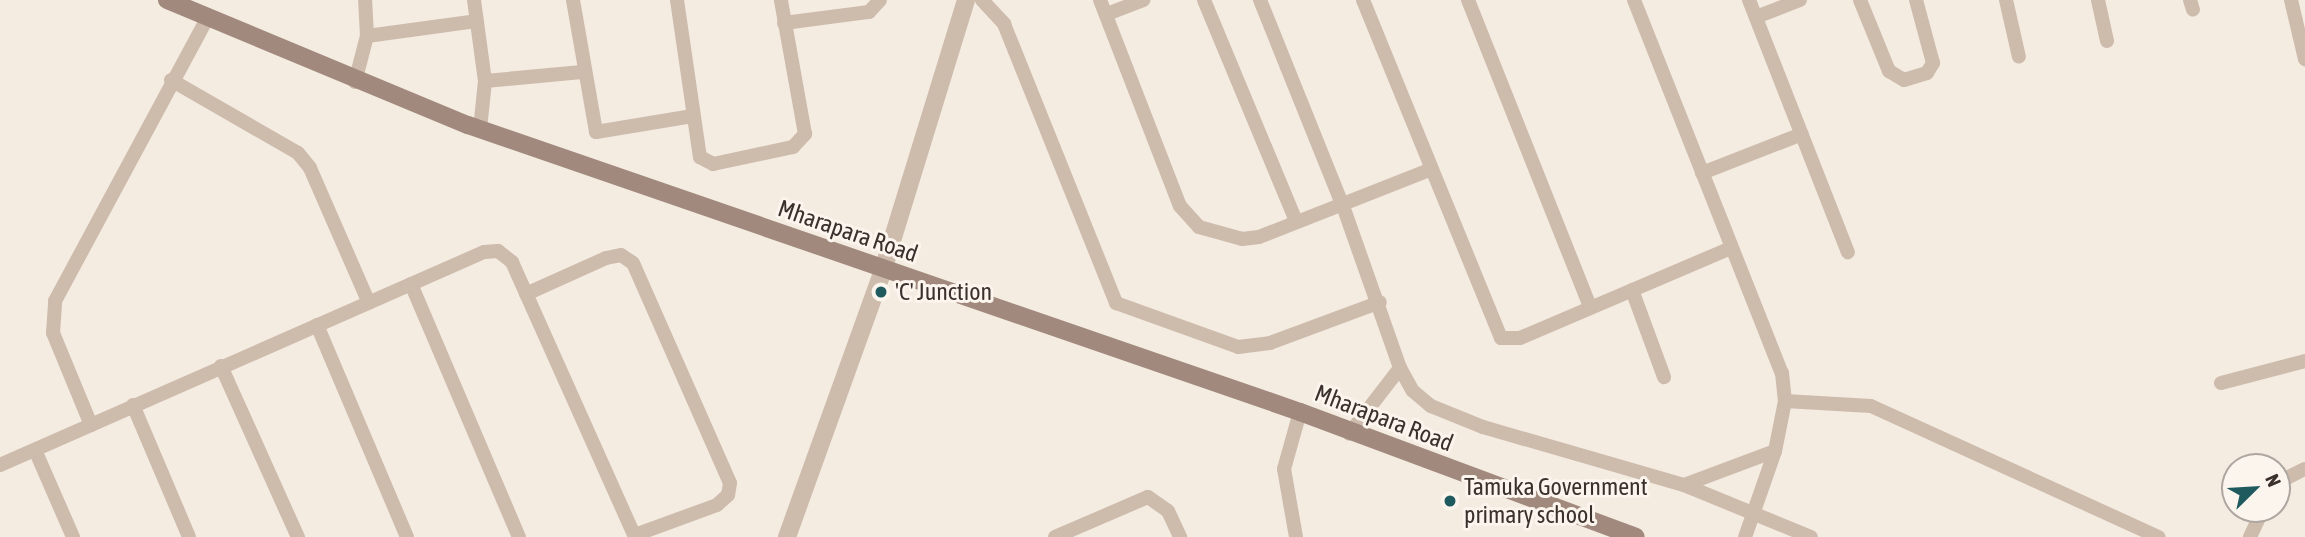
<!DOCTYPE html>
<style>
body{margin:0}
#map{position:relative;width:2305px;height:537px;overflow:hidden;background:#f4ebe1;font-family:"Asap Condensed",sans-serif}
div>[style]{position:absolute}
.minor>*{height:14px;margin:-7px;padding:0 7px;transform-origin:7px;border-radius:7px;background:#cdbbac}
.tertiary>*{height:18px;margin:-9px;padding:0 9px;transform-origin:9px;border-radius:9px;background:#cdbbac}
.secondary>*{height:18px;margin:-9px;padding:0 9px;transform-origin:9px;border-radius:9px;background:#a18a7d}
.dots>*{width:19px;height:19px;translate:-50% -50%;box-sizing:border-box;border:4px solid #fbf5ee;border-radius:50%}
span{translate:-50% -50%;white-space:nowrap;text-align:center;line-height:1.15;-webkit-text-stroke:6px #fbf5ee;paint-order:stroke}
.street-label{font-size:24px;color:#3b302b}
.poi-label{font-size:24px;color:#3b302b}
.left{translate:0 -50%;text-align:left}
.north{position:absolute;left:2221px;top:453px;width:70px;height:70px;box-sizing:border-box;background:#fbf5ee;border:2px solid #aea6a0;border-radius:50%;rotate:66deg;font-size:19px;font-weight:700;line-height:28px;text-align:center;color:#3b302b}
.north::after{content:'';display:block;margin:auto;width:24px;height:32px;background:#1f5a5e;clip-path:polygon(50% 0,100% 100%,50% 72%,0 100%)}
</style>
<div id="map">
<div class="minor">
<div style="left:474px;top:0;width:82px;rotate:82.3deg"></div>
<div style="left:485px;top:81px;width:48px;rotate:95.9deg"></div>
<div style="left:573px;top:0;width:134px;rotate:80.1deg"></div>
<div style="left:596px;top:132px;width:98px;rotate:-9.4deg"></div>
<div style="left:677px;top:0;width:159px;rotate:81.7deg"></div>
<div style="left:700px;top:157px;width:15px;rotate:28deg"></div>
<div style="left:713px;top:164px;width:82px;rotate:-12deg"></div>
<div style="left:793px;top:147px;width:18px;rotate:-47deg"></div>
<div style="left:805px;top:134px;width:136px;rotate:-100.2deg"></div>
<div style="left:982px;top:0;width:33px;rotate:47deg"></div>
<div style="left:1004px;top:24px;width:301px;rotate:68.1deg"></div>
<div style="left:1116px;top:303px;width:130px;rotate:19.8deg"></div>
<div style="left:1238px;top:347px;width:32px;rotate:-7deg"></div>
<div style="left:1270px;top:343px;width:117px;rotate:-20.4deg"></div>
<div style="left:1100px;top:0;width:221px;rotate:68.8deg"></div>
<div style="left:1180px;top:206px;width:28px;rotate:48deg"></div>
<div style="left:1199px;top:227px;width:45px;rotate:15.6deg"></div>
<div style="left:1242px;top:239px;width:17px;rotate:-7deg"></div>
<div style="left:1259px;top:237px;width:183px;rotate:-21.5deg"></div>
<div style="left:1204px;top:0;width:239px;rotate:67.4deg"></div>
<div style="left:1260px;top:0;width:222px;rotate:68.1deg"></div>
<div style="left:1343px;top:206px;width:172px;rotate:70.6deg"></div>
<div style="left:1400px;top:368px;width:83px;rotate:127.7deg"></div>
<div style="left:1363px;top:0;width:365px;rotate:67.8deg"></div>
<div style="left:1501px;top:338px;width:19px"></div>
<div style="left:1520px;top:338px;width:229px;rotate:-23.1deg"></div>
<div style="left:1468px;top:0;width:330px;rotate:68.3deg"></div>
<div style="left:1634px;top:0;width:401px;rotate:68.4deg"></div>
<div style="left:1782px;top:373px;width:28px;rotate:84deg"></div>
<div style="left:1785px;top:401px;width:51px;rotate:101.3deg"></div>
<div style="left:1775px;top:451px;width:91px;rotate:109.2deg"></div>
<div style="left:1749px;top:0;width:271px;rotate:68.6deg"></div>
<div style="left:1860px;top:0;width:77px;rotate:67.8deg"></div>
<div style="left:1889px;top:71px;width:17px;rotate:31deg"></div>
<div style="left:1904px;top:80px;width:24px;rotate:-17deg"></div>
<div style="left:1927px;top:73px;width:12px;rotate:-59deg"></div>
<div style="left:1933px;top:63px;width:65px;rotate:-105.1deg"></div>
<div style="left:2006px;top:0;width:58px;rotate:77.2deg"></div>
<div style="left:2098px;top:0;width:42px;rotate:77.6deg"></div>
<div style="left:2190px;top:0;width:10px;rotate:73deg"></div>
<div style="left:2291px;top:0;width:61px;rotate:76.7deg"></div>
<div style="left:1107px;top:14px;width:39px;rotate:-21deg"></div>
<div style="left:1756px;top:17px;width:47px;rotate:-21.1deg"></div>
<div style="left:784px;top:23px;width:86px;rotate:-7.4deg"></div>
<div style="left:869px;top:12px;width:16px;rotate:-47deg"></div>
<div style="left:367px;top:36px;width:110px;rotate:-7.8deg"></div>
<div style="left:171px;top:80px;width:146px;rotate:29.9deg"></div>
<div style="left:298px;top:153px;width:19px;rotate:51deg"></div>
<div style="left:310px;top:168px;width:147px;rotate:66.4deg"></div>
<div style="left:485px;top:81px;width:97px;rotate:-5.3deg"></div>
<div style="left:355px;top:82px;width:48px;rotate:-75.4deg"></div>
<div style="left:367px;top:36px;width:36px;rotate:-93deg"></div>
<div style="left:1702px;top:173px;width:107px;rotate:-21.3deg"></div>
<div style="left:411px;top:284px;width:275px;rotate:66.9deg"></div>
<div style="left:1632px;top:290px;width:93px;rotate:69.8deg"></div>
<div style="left:526px;top:294px;width:88px;rotate:-24.2deg"></div>
<div style="left:606px;top:258px;width:15px;rotate:-11deg"></div>
<div style="left:621px;top:255px;width:14px;rotate:34deg"></div>
<div style="left:633px;top:263px;width:240px;rotate:66.2deg"></div>
<div style="left:730px;top:483px;width:12px;rotate:99deg"></div>
<div style="left:728px;top:495px;width:15px;rotate:138deg"></div>
<div style="left:717px;top:505px;width:87px;rotate:159.9deg"></div>
<div style="left:317px;top:325px;width:230px;rotate:67deg"></div>
<div style="left:221px;top:366px;width:188px;rotate:65.8deg"></div>
<div style="left:1400px;top:368px;width:26px;rotate:61deg"></div>
<div style="left:1413px;top:391px;width:23px;rotate:40deg"></div>
<div style="left:1431px;top:406px;width:56px;rotate:22deg"></div>
<div style="left:1483px;top:427px;width:209px;rotate:16.1deg"></div>
<div style="left:1684px;top:485px;width:97px;rotate:-20.5deg"></div>
<div style="left:2221px;top:383px;width:87px;rotate:-14.7deg"></div>
<div style="left:1785px;top:401px;width:86px;rotate:3.3deg"></div>
<div style="left:1871px;top:406px;width:316px;rotate:24.5deg"></div>
<div style="left:133px;top:405px;width:143px;rotate:67deg"></div>
<div style="left:91px;top:425px;width:100px;rotate:-112.4deg"></div>
<div style="left:53px;top:333px;width:32px;rotate:-86deg"></div>
<div style="left:55px;top:301px;width:319px;rotate:-61.7deg"></div>
<div style="left:35px;top:450px;width:95px;rotate:66.4deg"></div>
<div style="left:0;top:465px;width:529px;rotate:-23.75deg"></div>
<div style="left:484px;top:252px;width:14px;rotate:-4deg"></div>
<div style="left:498px;top:251px;width:18px;rotate:38deg"></div>
<div style="left:512px;top:262px;width:301px;rotate:65.9deg"></div>
<div style="left:2277px;top:483px;width:31px;rotate:-27deg"></div>
<div style="left:1684px;top:485px;width:137px;rotate:22.3deg"></div>
<div style="left:1055px;top:537px;width:101px;rotate:-23.3deg"></div>
<div style="left:1148px;top:497px;width:24px;rotate:35deg"></div>
<div style="left:1168px;top:511px;width:29px;rotate:65deg"></div>
<div style="left:1296px;top:537px;width:69px;rotate:-100deg"></div>
<div style="left:1284px;top:469px;width:59px;rotate:-74.3deg"></div>
<div style="left:2250px;top:537px;width:31px;rotate:-65deg"></div>
</div>
<div class="tertiary">
<div style="left:787px;top:537px;width:284px;rotate:-70.2deg"></div>
<div style="left:883px;top:270px;width:282px;rotate:-72.9deg"></div>
</div>
<div class="secondary">
<div style="left:167px;top:0;width:326px;rotate:22.6deg"></div>
<div style="left:468px;top:125px;width:880px;rotate:19.03deg"></div>
<div style="left:1300px;top:412px;width:358px;rotate:20.4deg"></div>
</div>
<div class="dots">
<div style="left:881px;top:292px;background:#1f5a5e"></div>
<div style="left:1450px;top:501px;background:#1f5a5e"></div>
</div>
<div class="street-label">
<span style="left:848px;top:231px;rotate:19deg">Mharapara Road</span>
<span style="left:1384px;top:418px;rotate:21deg">Mharapara Road</span>
</div>
<div class="poi-label">
<span class="left" style="left:895px;top:292px">'C' Junction</span>
<span class="left" style="left:1464px;top:501px">Tamuka Government<br>primary school</span>
</div>
<div class="north">N</div>
</div>
